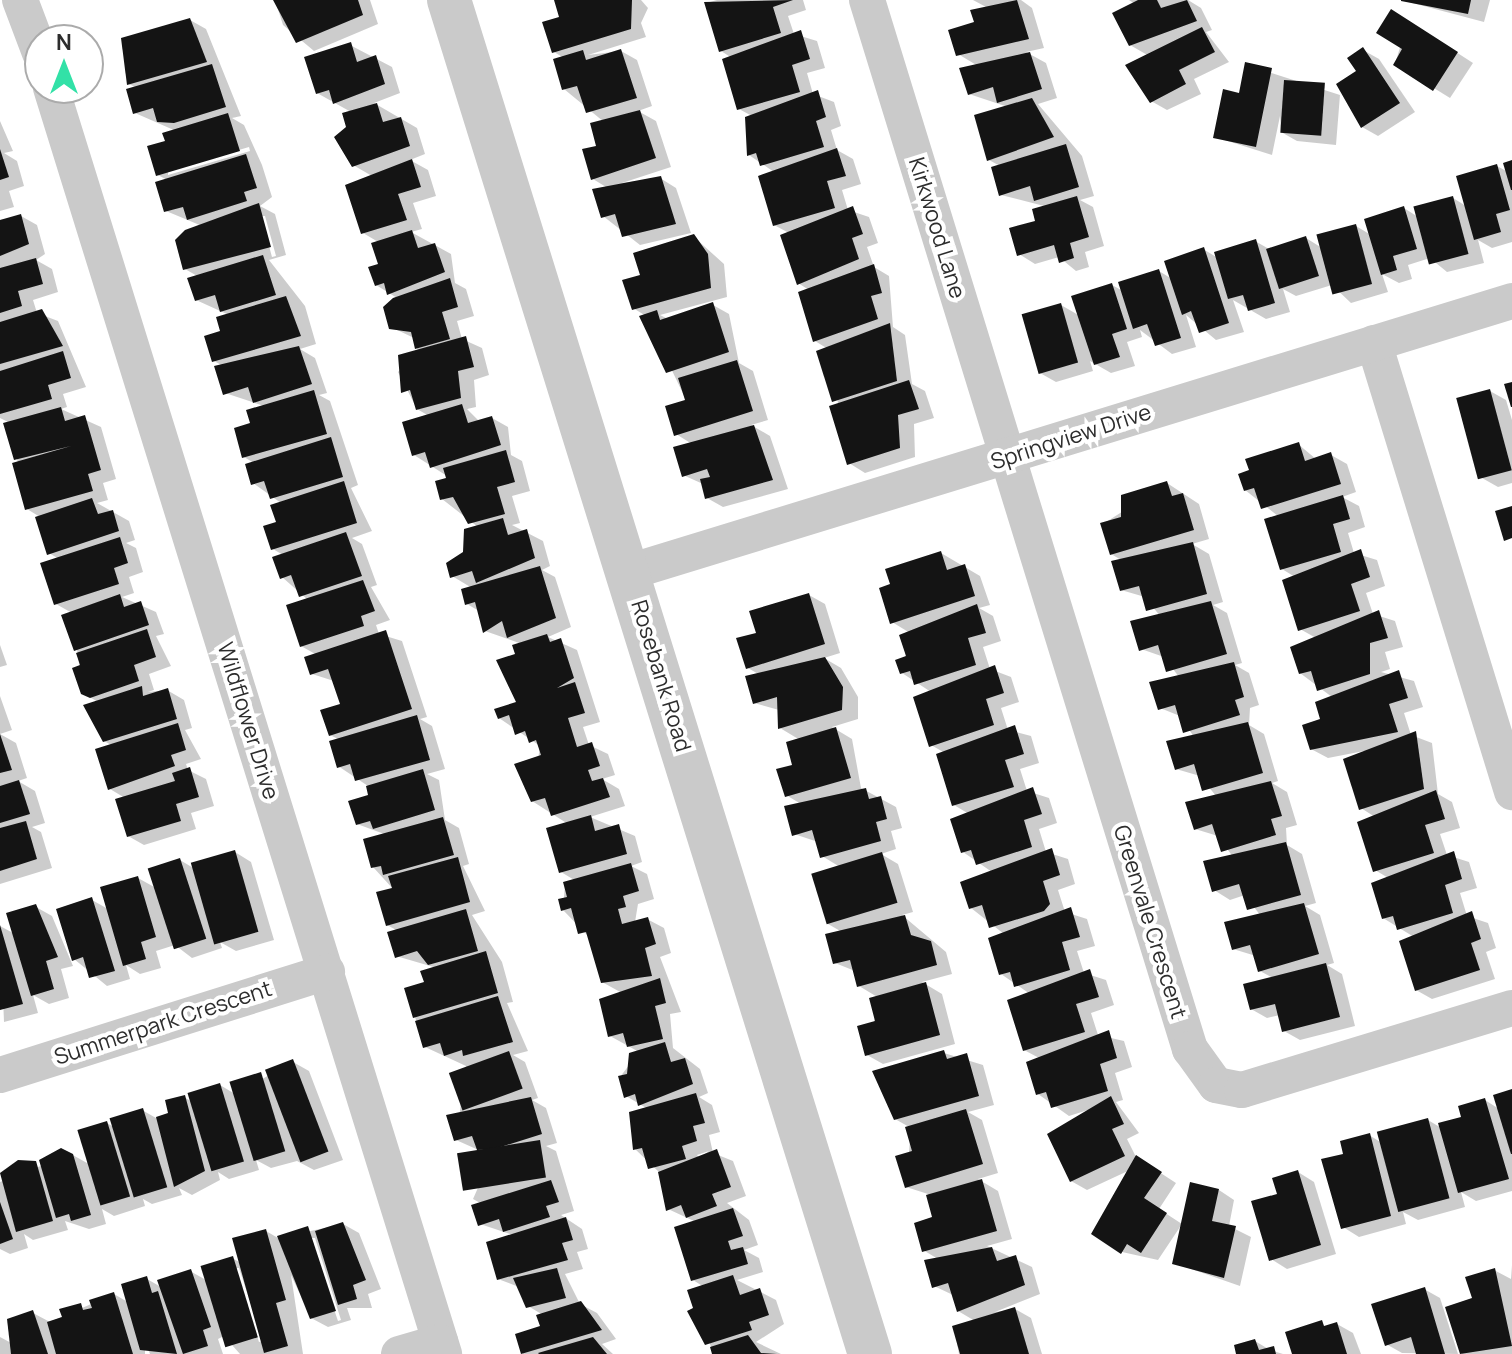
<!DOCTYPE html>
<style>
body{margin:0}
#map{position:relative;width:1512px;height:1354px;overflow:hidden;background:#fff;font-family:Manrope,sans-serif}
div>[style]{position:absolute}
.shadow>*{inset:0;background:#0003}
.building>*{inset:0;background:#141414;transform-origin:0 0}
.minor>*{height:36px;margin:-18px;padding:0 18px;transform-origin:18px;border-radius:18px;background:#cacaca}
.tertiary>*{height:44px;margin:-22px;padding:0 22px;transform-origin:22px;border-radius:22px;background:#cacaca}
span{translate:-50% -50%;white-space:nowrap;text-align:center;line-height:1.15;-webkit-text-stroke:8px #fff;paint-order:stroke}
.street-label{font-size:22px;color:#2d2d2d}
.north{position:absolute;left:24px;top:24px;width:80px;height:80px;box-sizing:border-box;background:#fff;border:2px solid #ababab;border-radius:50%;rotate:0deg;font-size:22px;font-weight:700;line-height:32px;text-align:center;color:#2d2d2d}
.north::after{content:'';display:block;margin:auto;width:28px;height:36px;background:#32e1a7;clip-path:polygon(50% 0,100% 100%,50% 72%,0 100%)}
</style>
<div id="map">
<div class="shadow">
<div style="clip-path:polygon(275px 0,370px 0,378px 24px,314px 51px,283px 25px)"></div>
<div style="clip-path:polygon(556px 0,641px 0,648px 8px,641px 23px,646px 37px,588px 55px,621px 51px,637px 60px,652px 106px,638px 111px,656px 121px,671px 167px,622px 183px,660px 178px,676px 188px,691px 233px,640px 245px,603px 216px,606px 187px,593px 179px,604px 122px,564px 89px,564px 58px,554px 52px,562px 18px)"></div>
<div style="clip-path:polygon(717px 0,803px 0,806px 10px,788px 16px,794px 34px,817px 41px,825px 68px,807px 73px,813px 94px,834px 102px,841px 126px,831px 130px,837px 150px,853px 159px,861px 184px,842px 190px,848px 210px,869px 217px,878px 243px,867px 247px,874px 267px,889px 276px,893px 327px,905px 335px,912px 384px,925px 391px,934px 418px,914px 424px,915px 457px,865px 473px,849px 463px,828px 349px,815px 341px,809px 290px,798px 283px,789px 233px,774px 225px,774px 172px,749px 155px,752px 116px,739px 109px,732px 58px,721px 51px,706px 3px)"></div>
<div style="clip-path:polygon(973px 0,1021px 0,1032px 8px,1044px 48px,1026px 52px,1046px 63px,1057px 98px,1038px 104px,1082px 156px,1094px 196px,1080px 200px,1093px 207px,1104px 246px,1085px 252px,1089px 267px,1076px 271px,1059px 257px,1035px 264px,1019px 254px,1048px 207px,1001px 195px,1000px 166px,989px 160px,1008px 107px,969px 94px,978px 66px,958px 54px,986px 7px)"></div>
<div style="clip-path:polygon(1129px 0,1188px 0,1201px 8px,1212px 30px,1206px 32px,1229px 62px,1194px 79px,1201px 94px,1167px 110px,1151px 101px,1149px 56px,1130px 45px,1135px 4px)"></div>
<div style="clip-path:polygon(1401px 0,1490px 0,1484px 22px)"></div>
<div style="clip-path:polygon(evenodd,190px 20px,206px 29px,241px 116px,232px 118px,244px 125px,262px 165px,272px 197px,260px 206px,275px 214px,286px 255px,269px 260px,305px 306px,316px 344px,300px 349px,315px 358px,327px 393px,319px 395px,330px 401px,358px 485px,351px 488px,372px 531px,352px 538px,362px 544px,377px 585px,371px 587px,390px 620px,376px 625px,379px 634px,402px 641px,427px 717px,420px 719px,432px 726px,445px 769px,427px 774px,439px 780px,445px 820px,459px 828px,469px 864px,463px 866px,485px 911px,472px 915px,502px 962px,513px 1002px,507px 1003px,528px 1051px,513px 1055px,525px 1062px,538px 1098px,532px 1100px,546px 1108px,557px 1143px,546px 1146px,556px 1151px,574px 1211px,561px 1215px,582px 1229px,588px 1249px,577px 1252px,583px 1269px,565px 1274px,580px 1304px,597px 1313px,616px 1339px,602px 1344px,613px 1354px,523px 1354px,517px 1335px,542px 1328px,543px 1315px,528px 1306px,519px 1287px,498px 1279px,513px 1235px,480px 1224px,482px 1204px,473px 1199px,492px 1156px,456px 1140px,466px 1066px,425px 1047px,415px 1017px,437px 968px,396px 956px,398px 931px,387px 925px,394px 890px,373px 867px,387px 835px,357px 824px,371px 796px,368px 786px,338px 766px,340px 740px,330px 735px,342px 705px,334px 681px,312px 674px,317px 655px,301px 646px,308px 600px,282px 577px,283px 555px,273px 549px,281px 503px,253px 483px,254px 463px,244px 457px,264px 406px,225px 393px,223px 366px,214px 361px,229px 315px,196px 300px,199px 277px,185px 269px,202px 226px,166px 211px,167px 180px,158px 175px,176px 131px,135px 113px,137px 88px,129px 84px,190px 20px,249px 147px,250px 151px,168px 175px,168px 171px,249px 147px,190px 20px,261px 216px,265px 216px,276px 256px,272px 257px,261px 216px)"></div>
<div style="clip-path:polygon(1408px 21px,1473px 63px,1450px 98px,1395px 64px)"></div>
<div style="clip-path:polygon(evenodd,350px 45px,392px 67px,400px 93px,374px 103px,417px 128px,425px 154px,410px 160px,428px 170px,436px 196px,413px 203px,422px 229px,411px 232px,451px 254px,455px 283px,466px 289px,474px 316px,457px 321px,462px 339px,482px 348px,489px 375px,474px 380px,476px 407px,467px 409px,480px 422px,492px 418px,508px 427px,511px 455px,522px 461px,530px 491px,512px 496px,520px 523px,512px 525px,543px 541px,550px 566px,542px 570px,555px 577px,571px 627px,548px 637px,577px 650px,600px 722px,583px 727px,589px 745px,608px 754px,615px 775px,602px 779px,619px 789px,625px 806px,590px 817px,635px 836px,642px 862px,631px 866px,647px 874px,654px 899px,638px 904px,635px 922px,647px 919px,664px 928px,671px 953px,660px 957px,681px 1012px,670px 1014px,673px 1048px,700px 1069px,708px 1093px,699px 1097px,712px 1105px,720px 1132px,709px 1135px,713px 1153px,733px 1161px,746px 1196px,727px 1203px,749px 1220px,758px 1245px,744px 1250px,759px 1258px,763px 1272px,737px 1280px,776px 1300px,784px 1324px,756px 1342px,781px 1354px,714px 1354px,696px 1310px,704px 1287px,693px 1280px,696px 1222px,668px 1209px,661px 1174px,635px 1149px,648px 1109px,626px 1096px,620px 1077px,639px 1052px,610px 1036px,622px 993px,602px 982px,590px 938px,563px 910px,565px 884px,576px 881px,561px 872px,568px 824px,532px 801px,540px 746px,499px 718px,518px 703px,522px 644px,485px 631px,479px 611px,467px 604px,472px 588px,452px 576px,478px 527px,442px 499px,447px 476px,414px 455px,429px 416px,417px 409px,398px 372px,418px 351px,414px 338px,391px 327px,402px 301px,376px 285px,380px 243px,363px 233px,372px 176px,353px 165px,351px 112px,317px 93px,350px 45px,709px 1151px,699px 1158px,697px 1155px,709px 1151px)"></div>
<div style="clip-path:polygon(1363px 50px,1379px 59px,1415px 112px,1378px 136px,1362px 127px)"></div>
<div style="clip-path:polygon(1247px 65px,1340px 95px,1336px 145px,1297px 141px,1281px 132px,1280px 116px,1272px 155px,1215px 137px,1240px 95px)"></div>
<div style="clip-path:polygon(0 121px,13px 151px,4px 153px,17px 161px,24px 186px,9px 191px,14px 207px,0 211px)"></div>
<div style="clip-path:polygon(1512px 162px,1512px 242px,1492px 248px,1478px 240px,1484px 263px,1447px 272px,1430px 258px,1408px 265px,1412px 279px,1399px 283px,1382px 274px,1388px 292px,1351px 303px,1332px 285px,1296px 296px,1283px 289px,1290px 312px,1266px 319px,1233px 300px,1244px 332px,1216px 340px,1186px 315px,1196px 347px,1172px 354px,1140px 330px,1142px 337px,1127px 342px,1135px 366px,1111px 373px,1090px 361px,1093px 371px,1056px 382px,1040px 373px,1061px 305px,1080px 316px,1112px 285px,1123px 291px,1159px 271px,1172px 279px,1203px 249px,1218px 258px,1255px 241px,1269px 249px,1306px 238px,1322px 248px,1356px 226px,1371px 235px,1404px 208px,1418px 217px,1453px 198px,1466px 206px,1497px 166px,1508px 172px)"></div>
<div style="clip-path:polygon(21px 216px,37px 225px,45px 254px,36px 260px,52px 269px,58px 292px,33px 300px,37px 313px,58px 321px,86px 387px,63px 394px,67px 407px,61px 409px,101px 427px,116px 479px,103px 483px,108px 500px,97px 503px,129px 521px,135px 540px,126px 543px,136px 548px,143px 572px,129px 577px,134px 593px,122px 597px,156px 612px,164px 634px,156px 636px,171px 666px,149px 674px,154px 690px,148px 692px,167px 690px,184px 700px,192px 728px,185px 730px,201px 759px,186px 764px,188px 770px,206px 779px,214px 806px,191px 813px,196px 829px,144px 845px,128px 836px,125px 798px,110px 789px,113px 746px,104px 741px,98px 702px,83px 693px,72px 613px,56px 604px,59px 559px,49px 553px,40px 517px,27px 509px,10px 423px,0 418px,0 220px)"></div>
<div style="clip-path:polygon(694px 237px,724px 264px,727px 297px,660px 315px,668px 319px,713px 305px,729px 314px,739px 363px,753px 371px,768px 420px,751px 425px,770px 436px,788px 489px,723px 507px,707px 498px,703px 484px,683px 475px,692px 444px,676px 434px,687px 402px,646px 316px,633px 308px,642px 276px)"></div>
<div style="clip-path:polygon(1490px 391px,1506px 400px,1512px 420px,1512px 483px,1498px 487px,1482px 478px)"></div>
<div style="clip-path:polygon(1298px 444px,1316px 459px,1331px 455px,1347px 464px,1356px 492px,1342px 497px,1359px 506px,1365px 527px,1348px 533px,1354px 553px,1377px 560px,1385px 586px,1366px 593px,1373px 614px,1395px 621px,1403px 647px,1385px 652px,1390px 669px,1381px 672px,1414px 681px,1423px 707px,1404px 713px,1411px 735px,1432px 743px,1438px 794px,1452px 802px,1460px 828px,1440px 834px,1447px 855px,1469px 862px,1477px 888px,1460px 893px,1467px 916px,1488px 923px,1496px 948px,1486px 952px,1495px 979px,1432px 999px,1416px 990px,1414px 937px,1383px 918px,1390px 879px,1375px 870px,1375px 817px,1361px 808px,1364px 751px,1328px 758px,1311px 749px,1332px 697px,1300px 673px,1316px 638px,1300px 629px,1295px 577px,1282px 569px,1278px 516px,1245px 490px)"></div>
<div style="clip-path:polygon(1167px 483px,1199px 504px,1209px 539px,1192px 544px,1209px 554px,1223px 602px,1213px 605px,1227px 613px,1242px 663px,1235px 665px,1249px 673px,1259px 705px,1250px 708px,1249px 725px,1264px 734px,1278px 781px,1272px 783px,1287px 792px,1297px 825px,1286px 828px,1287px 845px,1302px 854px,1316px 903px,1305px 906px,1320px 915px,1334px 963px,1327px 965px,1342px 974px,1355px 1026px,1300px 1040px,1284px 1031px,1280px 1015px,1267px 1018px,1251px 1009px,1273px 978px,1260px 971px,1256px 956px,1233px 949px,1260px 915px,1245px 895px,1230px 900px,1214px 890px,1233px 857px,1218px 836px,1195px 829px,1216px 796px,1200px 776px,1176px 769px,1194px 737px,1180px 716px,1160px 708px,1179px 677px,1164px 657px,1141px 649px,1160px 616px,1145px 597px,1121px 590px,1123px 561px,1111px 554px,1103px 524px)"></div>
<div style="clip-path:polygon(941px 553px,980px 576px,990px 605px,979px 608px,993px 616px,1001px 641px,983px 647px,990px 669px,1011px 677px,1019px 702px,1001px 708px,1008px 730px,1031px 736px,1039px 763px,1020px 769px,1027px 791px,1049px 798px,1057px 823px,1039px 829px,1046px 852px,1068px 859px,1075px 884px,1058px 890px,1065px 912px,1087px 919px,1095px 946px,1077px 951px,1084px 973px,1106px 980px,1114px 1005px,1091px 1013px,1098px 1035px,1124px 1041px,1132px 1067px,1115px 1073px,1123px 1100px,1116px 1102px,1139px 1133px,1127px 1139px,1136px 1157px,1176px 1183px,1159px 1209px,1182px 1224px,1158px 1260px,1122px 1252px,1130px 1170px,1087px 1190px,1071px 1181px,1088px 1110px,1069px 1116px,1038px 1094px,1041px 1059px,1024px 1050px,1030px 994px,1001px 974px,1004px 934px,971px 908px,992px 872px,963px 852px,969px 814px,954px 805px,945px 753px,931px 745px,931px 692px,902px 673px,910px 633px,892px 622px,892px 585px)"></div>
<div style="clip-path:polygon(809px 595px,825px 604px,840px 653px,824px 658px,841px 668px,858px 697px,858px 719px,832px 727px,852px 739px,861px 788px,896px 807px,902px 828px,891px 831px,896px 849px,881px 854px,898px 864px,913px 912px,902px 915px,946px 952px,952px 974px,922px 982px,942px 994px,955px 1044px,883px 1064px,867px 1055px,879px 998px,859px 986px,855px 971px,835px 963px,842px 932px,828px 924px,840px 867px,822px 856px,818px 842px,794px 834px,801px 804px,786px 795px,800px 740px,780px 728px,779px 710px,754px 703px,760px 675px,748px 668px,758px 634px)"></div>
<div style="clip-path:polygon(0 645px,7px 665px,0 667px)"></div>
<div style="clip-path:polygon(0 696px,12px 730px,0 734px,16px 743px,27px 778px,18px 781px,35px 791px,45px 823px,32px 827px,41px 832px,52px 868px,0 884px)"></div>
<div style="clip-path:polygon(235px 852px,251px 862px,274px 940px,236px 951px,220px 942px,222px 948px,192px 958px,175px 945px,156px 951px,161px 968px,140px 974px,126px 965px,130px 979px,107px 986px,74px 959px,92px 900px,108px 909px,138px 878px,156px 888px,180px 860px,195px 869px)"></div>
<div style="clip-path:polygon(36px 907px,52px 916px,73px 966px,61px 969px,69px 998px,49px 1004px,33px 995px,38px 1013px,4px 1022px,0 926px,15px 934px)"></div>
<div style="clip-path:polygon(944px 1053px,983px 1065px,994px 1105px,968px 1112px,982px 1120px,998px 1173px,978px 1179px,998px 1191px,1012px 1239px,987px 1246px,1032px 1267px,1040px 1294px,995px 1312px,1015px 1309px,1031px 1318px,1042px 1354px,959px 1354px,954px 1327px,975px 1321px,958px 1311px,953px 1295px,934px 1286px,938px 1259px,923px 1250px,934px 1219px,928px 1194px,906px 1187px,911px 1128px,895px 1119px)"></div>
<div style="clip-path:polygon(293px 1062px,309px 1071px,343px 1160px,314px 1170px,297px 1161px,271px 1168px,256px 1160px,259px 1170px,229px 1179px,218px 1172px,220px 1180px,192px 1195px,179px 1188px,182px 1195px,152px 1204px,143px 1199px,145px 1206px,114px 1216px,102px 1209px,106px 1224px,89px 1229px,65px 1221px,68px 1230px,33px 1240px,24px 1234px,28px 1248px,10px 1254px,0 1249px,0 1182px,71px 1154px,87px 1163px,107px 1123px,115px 1128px,142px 1110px,156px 1118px,170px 1115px,184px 1097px,192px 1102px,220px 1085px,235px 1094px)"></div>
<div style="clip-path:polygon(1512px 1091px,1512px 1191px,1476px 1201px,1461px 1192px,1465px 1207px,1418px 1220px,1403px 1212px,1406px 1224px,1359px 1237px,1343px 1227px,1346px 1155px,1369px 1135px,1382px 1143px,1428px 1120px,1438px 1126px,1464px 1118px,1485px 1100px,1499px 1109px)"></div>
<div style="clip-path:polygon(1298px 1172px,1314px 1182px,1336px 1254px,1287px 1269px,1271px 1259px,1279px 1195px)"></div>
<div style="clip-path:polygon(1219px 1190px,1234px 1200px,1229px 1226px,1251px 1237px,1240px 1286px,1174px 1263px)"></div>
<div style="clip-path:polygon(evenodd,343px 1224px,359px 1233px,381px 1289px,368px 1294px,372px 1308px,347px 1308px,351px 1320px,328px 1327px,311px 1318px,291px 1275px,303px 1354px,240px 1354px,224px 1336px,218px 1339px,223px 1354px,150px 1354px,145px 1342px,145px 1354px,0 1354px,0 1337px,15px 1345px,33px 1313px,50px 1322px,114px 1294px,131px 1304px,147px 1279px,161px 1287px,190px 1271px,206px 1280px,232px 1258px,241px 1263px,266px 1231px,278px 1238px,343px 1224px,310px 1238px,315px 1238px,341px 1320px,338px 1321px,310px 1238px,343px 1224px,235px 1268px,239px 1268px,263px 1341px,259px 1342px,235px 1268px)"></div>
<div style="clip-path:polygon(1512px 1265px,1512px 1354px,1462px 1354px,1448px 1308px,1474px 1299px,1494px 1270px,1511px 1279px)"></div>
<div style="clip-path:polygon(1424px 1289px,1440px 1298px,1458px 1354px,1402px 1353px,1386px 1344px)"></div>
<div style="clip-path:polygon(1337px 1324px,1353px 1333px,1361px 1354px,1295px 1354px)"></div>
<div style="clip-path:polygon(1255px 1341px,1270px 1350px,1283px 1354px,1238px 1354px)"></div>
</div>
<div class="building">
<div style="clip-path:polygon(273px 0,358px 0,363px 15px,296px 43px)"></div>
<div style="clip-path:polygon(554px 0,632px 0,631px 29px,552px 53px,542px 22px,559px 17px)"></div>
<div style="clip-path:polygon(793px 0,773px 7px,781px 33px,719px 52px,704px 2px)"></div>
<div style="clip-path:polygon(1017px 0,1029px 39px,956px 56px,948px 30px,974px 22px,970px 10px)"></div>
<div style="clip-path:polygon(1138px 0,1157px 0,1161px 8px,1187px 0,1197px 21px,1129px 46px,1112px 13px)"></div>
<div style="clip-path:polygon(1471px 0,1468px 14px,1401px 1px,1401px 0)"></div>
<div style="clip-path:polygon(1391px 9px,1458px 52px,1433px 91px,1393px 65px,1402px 49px,1376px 33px)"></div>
<div style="clip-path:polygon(190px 18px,207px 62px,127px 85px,121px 38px)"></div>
<div style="clip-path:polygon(1202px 27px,1215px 52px,1179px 70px,1186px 84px,1150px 103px,1125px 65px)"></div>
<div style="clip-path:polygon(801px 30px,810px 59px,792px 65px,800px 92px,737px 110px,722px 59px)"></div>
<div style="clip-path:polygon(351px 42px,357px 62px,376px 55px,385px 84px,333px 104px,329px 90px,316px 94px,304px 57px)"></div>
<div style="clip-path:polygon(1363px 47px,1400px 103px,1361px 128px,1336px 84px,1356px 71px,1347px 58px)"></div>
<div style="clip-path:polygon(621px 49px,637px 98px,586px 113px,577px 86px,562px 90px,553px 59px,583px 50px,586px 60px)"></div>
<div style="clip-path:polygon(1030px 52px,1042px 89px,997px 103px,993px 87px,968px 95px,959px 68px)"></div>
<div style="clip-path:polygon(1245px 62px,1272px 68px,1256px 147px,1213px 138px,1223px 89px,1239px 93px)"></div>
<div style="clip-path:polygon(212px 64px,226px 107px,174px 123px,157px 122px,153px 108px,133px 114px,126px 89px)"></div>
<div style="left:1284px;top:80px;width:41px;height:53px;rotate:4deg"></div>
<div style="clip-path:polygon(818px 90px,826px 117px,816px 121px,824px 147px,760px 166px,756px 153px,747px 156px,745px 117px)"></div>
<div style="clip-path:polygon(1032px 98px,1054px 137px,987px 161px,974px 115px)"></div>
<div style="clip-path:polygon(377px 103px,383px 122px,401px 117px,410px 146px,352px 167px,334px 137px,346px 127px,342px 113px)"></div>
<div style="clip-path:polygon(640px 110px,656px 158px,591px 180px,582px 149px,596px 146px,590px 123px)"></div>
<div style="clip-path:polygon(228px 113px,240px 151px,156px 176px,147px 146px,165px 141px,162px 133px)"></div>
<div style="clip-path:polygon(1066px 144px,1079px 187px,1034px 201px,1030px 186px,999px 196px,991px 167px)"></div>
<div style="clip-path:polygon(837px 148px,846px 176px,827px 181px,835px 208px,773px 226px,758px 176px)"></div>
<div style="clip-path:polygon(0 149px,9px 177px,0 180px)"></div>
<div style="clip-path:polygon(246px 154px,257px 188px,244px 192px,247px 201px,187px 220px,183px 207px,164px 212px,155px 182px)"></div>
<div style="clip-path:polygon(412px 159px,421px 187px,398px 194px,407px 220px,361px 234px,345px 185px)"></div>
<div style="clip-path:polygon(1512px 160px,1512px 190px,1511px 190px,1503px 163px)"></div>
<div style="clip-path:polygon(1497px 164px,1510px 210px,1496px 214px,1501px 232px,1474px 240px,1456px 176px)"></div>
<div style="clip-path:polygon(661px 176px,676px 224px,622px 237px,615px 214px,601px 218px,592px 189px)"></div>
<div style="clip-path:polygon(1077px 196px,1089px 237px,1070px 243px,1074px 258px,1059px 263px,1054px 245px,1017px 256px,1009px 228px,1035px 221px,1032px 209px)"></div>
<div style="left:1453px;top:196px;width:60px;height:41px;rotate:75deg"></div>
<div style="clip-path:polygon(259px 203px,271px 247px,183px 270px,175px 240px,185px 230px)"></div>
<div style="clip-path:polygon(853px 206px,863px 234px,852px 238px,859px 259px,797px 285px,780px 235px)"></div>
<div style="clip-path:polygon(1404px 206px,1417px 249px,1393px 256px,1397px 270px,1381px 275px,1364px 219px)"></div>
<div style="clip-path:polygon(21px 214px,29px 244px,0 256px,0 220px)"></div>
<div style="left:1356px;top:224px;width:62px;height:41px;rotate:75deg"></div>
<div style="clip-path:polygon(412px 230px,418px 248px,435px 243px,445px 272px,387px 295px,384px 283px,375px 286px,368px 267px,378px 264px,371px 243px)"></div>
<div style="clip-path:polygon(694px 234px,708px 254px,711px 288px,632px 310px,622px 280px,640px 275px,633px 253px)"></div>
<div style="left:1306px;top:236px;width:42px;height:42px;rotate:72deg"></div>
<div style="clip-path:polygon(1256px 239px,1275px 303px,1248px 311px,1243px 295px,1228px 299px,1214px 252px)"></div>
<div style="clip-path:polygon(1204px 247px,1229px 323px,1199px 333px,1191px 311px,1182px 315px,1164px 261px)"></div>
<div style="clip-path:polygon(263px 255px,276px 295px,220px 312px,215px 295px,195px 301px,187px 278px)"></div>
<div style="clip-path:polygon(36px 258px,43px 284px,18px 291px,22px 306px,0 313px,0 268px)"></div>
<div style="clip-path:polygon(874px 264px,882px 293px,871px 296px,878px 319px,813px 342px,798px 292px)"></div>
<div style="clip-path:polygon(1159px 269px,1181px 338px,1155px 346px,1147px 324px,1133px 329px,1118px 282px)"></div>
<div style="clip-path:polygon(450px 278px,458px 307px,442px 312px,450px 339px,415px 349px,411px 332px,389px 329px,383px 307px,393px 298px)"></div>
<div style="clip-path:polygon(1112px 283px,1127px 329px,1112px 334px,1120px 357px,1094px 365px,1071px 296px)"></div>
<div style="clip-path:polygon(286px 296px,301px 336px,212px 362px,204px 336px,220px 331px,216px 317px)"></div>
<div style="clip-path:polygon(713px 302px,729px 352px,666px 373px,639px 316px,657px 310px,660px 320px)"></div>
<div style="left:1061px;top:303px;width:62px;height:41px;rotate:74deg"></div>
<div style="clip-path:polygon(42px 309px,63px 346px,0 364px,0 322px)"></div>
<div style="clip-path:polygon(890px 323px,897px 381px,832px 402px,816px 351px)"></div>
<div style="clip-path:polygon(466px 336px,474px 367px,458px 371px,461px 398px,416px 410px,410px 390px,401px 393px,398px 355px)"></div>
<div style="clip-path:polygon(299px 346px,312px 384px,253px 403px,248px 387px,223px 395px,214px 366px)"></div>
<div style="clip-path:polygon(63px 351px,71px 378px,48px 385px,52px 399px,0 414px,0 371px)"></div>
<div style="clip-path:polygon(737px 360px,753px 411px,674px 436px,665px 406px,685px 400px,678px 378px)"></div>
<div style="clip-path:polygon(909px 380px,919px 409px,898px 415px,900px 448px,847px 465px,829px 406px)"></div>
<div style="clip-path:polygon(1512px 382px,1512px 407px,1511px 407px,1504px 384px)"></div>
<div style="left:1490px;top:389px;width:84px;height:35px;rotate:75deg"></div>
<div style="clip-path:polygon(314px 390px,327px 434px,242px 458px,234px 428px,250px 423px,246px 410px)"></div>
<div style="clip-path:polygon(462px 404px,468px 423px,492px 416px,501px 445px,430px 468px,425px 452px,412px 456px,402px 422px)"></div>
<div style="clip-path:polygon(61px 407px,65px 421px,85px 415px,101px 470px,88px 474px,93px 491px,25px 510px,12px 463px,71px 446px,14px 460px,3px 423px)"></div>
<div style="clip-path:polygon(754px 425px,773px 480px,705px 499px,700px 479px,710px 477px,707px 469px,682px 477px,673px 447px)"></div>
<div style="clip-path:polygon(331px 437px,343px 477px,270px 499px,264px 481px,251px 485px,245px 464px)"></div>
<div style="clip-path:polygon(1299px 442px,1305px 461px,1331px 452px,1341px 484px,1261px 509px,1254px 488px,1244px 491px,1238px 474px,1249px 470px,1245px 459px)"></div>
<div style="clip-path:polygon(506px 450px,515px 482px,497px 487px,505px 514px,468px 524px,453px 497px,440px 500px,435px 481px,446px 478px,443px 468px)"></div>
<div style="clip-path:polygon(344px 481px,357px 523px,271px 550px,263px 526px,276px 522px,270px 505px)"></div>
<div style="clip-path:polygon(1167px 481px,1172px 496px,1183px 493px,1194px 530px,1110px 555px,1100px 523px,1121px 517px,1121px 495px)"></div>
<div style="clip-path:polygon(1343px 495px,1350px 519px,1333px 524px,1341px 552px,1280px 570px,1264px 519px)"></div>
<div style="clip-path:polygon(92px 498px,98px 514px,113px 510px,119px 531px,47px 555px,35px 517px)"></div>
<div style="clip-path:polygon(1512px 506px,1512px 538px,1504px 541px,1495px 511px)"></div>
<div style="clip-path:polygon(503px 518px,508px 535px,527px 529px,535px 558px,476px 583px,472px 571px,450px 578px,446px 563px,463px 552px,464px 529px)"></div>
<div style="clip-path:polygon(346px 532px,362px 576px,299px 597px,291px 575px,280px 579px,272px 557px)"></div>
<div style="clip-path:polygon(120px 537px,128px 563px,114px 568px,119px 584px,54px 605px,40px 563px)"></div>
<div style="clip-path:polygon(1193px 542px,1207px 594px,1146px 611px,1139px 586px,1120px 591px,1111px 561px)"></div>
<div style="clip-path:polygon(1361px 549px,1370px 577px,1351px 584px,1360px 611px,1298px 631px,1282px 580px)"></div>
<div style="clip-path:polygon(941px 551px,947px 570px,965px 564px,975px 596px,890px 624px,879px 588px,890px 584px,885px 569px)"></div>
<div style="clip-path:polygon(540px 566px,556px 618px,507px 638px,502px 621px,483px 633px,475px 602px,465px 605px,461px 589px)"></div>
<div style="clip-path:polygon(363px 580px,375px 611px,361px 616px,364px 626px,300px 647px,286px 605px)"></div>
<div style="clip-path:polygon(809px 593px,825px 644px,746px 669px,736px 638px,756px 633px,749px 611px)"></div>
<div style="clip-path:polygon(120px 594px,124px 607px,141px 601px,149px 625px,74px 651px,61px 615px)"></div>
<div style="clip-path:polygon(1211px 601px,1227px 654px,1166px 672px,1158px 645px,1139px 651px,1130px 621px)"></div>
<div style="clip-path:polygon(977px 604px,986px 633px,968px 638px,976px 665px,914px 685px,910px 671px,900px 674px,895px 660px,906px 656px,899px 635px)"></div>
<div style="clip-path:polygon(1379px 610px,1388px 638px,1370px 643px,1370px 674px,1317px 691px,1311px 671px,1299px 674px,1290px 647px)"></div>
<div style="clip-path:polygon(147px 629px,156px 657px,134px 665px,139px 681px,90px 698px,81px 694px,72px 668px,80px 665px,76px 653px)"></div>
<div style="clip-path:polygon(386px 630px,412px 709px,329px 736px,320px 710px,340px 704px,328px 669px,310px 675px,304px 657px)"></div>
<div style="clip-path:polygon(547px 634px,550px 642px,561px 638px,574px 678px,557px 688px,575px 682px,585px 713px,568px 718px,577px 747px,592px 742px,600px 766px,588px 770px,592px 781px,603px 778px,610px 797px,551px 816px,545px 798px,531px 802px,514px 764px,541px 755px,536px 740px,529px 743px,525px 731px,515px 735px,509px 715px,498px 719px,494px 709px,516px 702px,496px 660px,515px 654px,512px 645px)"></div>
<div style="clip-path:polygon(825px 657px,843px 687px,842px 710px,778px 729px,777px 697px,753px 704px,745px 676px)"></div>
<div style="clip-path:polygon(1234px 662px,1244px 697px,1235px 700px,1240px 715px,1183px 733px,1175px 705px,1158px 710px,1149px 682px)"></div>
<div style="clip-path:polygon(995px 665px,1004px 693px,986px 699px,994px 725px,929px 747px,913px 697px)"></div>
<div style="clip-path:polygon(1399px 670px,1408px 698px,1389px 704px,1398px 732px,1310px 750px,1302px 725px,1320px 719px,1315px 702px)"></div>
<div style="clip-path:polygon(142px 686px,143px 696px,168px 688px,177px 719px,103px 742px,83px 705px)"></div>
<div style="clip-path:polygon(417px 715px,430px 760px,355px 781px,350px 764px,337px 768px,329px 741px)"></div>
<div style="clip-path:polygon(1248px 722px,1263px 773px,1202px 791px,1194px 764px,1175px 770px,1166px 741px)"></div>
<div style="clip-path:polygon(178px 723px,186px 750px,171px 755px,175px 766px,108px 790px,95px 749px)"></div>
<div style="clip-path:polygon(1015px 725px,1024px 754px,1005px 760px,1014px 787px,952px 806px,936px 754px)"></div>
<div style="clip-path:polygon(836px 727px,851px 778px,785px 797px,776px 769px,792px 765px,786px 742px)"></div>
<div style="clip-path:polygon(1416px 731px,1424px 789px,1359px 810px,1343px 759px)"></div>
<div style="clip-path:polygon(0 734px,12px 770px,0 773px)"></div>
<div style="clip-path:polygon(190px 767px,199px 797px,176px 804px,181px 821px,127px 837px,115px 799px,175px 781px,172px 773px)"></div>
<div style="clip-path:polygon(423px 769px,435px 810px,373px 829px,370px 821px,356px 825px,348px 801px,368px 795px,366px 786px)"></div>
<div style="clip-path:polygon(19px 780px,30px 814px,0 823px,0 786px)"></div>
<div style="clip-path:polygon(1271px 781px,1282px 816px,1271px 819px,1276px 835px,1221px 852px,1212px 824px,1194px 830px,1185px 802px)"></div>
<div style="clip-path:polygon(1033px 787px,1042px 814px,1024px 820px,1032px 847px,976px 865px,971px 850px,961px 853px,950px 819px)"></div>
<div style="clip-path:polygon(866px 788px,869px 799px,881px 796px,887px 819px,876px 822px,881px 841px,820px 858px,812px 830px,792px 836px,784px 806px)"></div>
<div style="clip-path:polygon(1436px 790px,1445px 819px,1425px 825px,1434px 853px,1373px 872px,1357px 822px)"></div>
<div style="clip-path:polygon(591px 815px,595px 831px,619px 824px,627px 854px,559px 873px,546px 828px)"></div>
<div style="clip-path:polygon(443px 817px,454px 855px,383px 875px,381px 866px,371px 868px,363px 839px)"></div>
<div style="clip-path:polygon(26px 821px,37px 859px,0 871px,0 828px)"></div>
<div style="clip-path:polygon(1286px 842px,1301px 895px,1247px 910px,1239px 884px,1212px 892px,1203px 861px)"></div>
<div style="clip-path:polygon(1052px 848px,1060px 875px,1043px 881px,1050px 904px,1044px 911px,989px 928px,982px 905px,969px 909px,960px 882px)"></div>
<div style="left:235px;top:850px;width:85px;height:46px;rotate:74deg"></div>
<div style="clip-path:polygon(1454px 851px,1462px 879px,1445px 885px,1453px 913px,1397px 930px,1393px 916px,1382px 919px,1371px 883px)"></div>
<div style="left:882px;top:852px;width:53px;height:74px;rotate:73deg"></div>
<div style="clip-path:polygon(458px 857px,470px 902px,386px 926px,376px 892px,392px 888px,388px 876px)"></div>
<div style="left:180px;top:858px;width:85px;height:34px;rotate:72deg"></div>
<div style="clip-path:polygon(631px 863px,639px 891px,623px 896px,626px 907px,618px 909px,622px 924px,648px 917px,656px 944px,645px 948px,652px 976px,601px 983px,586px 932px,578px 934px,571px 908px,561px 911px,558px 899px,567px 897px,563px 882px)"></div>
<div style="clip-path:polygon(138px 876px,156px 937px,141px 942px,146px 959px,123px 966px,100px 887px)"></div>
<div style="clip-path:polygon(92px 897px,115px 971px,89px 978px,83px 957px,72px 961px,56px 909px)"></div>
<div style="clip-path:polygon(1304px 903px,1319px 954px,1258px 972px,1250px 945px,1232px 950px,1224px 922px)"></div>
<div style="clip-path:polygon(36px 904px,58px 957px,46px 961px,54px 989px,31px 996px,6px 913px)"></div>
<div style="clip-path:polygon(1071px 907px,1080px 937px,1062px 942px,1070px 970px,1014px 987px,1010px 972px,999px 975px,988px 938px)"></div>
<div style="clip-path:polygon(466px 909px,478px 951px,428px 965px,417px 951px,395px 958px,387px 932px)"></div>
<div style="clip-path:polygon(1472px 911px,1481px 939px,1471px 943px,1480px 970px,1415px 991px,1399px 941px)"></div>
<div style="clip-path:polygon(905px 915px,911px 935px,931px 941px,937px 965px,857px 987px,850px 960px,833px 964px,825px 934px)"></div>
<div style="clip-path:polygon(0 925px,23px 1004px,0 1010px)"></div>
<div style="clip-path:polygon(486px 951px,498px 993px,413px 1018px,404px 988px,424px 982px,420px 971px)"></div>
<div style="clip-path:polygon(1326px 963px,1340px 1017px,1282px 1032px,1275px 1004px,1250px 1010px,1243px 984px)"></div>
<div style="clip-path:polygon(1090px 969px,1099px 997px,1076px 1004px,1085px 1032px,1023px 1051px,1007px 1000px)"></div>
<div style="clip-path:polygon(660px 978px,666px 1003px,655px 1006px,663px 1039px,627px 1047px,623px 1033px,608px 1037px,599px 999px)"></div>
<div style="clip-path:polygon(926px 982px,940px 1035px,865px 1056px,857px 1026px,875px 1021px,869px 998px)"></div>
<div style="clip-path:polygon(498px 996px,513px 1042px,463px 1056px,462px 1050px,444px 1056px,440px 1043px,423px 1048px,415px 1021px)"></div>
<div style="clip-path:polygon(1109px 1030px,1117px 1058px,1100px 1064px,1108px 1091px,1051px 1108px,1046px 1092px,1036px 1095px,1026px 1062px)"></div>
<div style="clip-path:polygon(665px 1042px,671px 1062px,685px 1058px,693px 1084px,638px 1106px,635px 1094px,624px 1098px,618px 1076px,627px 1074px,629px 1053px)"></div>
<div style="clip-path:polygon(944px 1050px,947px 1059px,967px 1053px,979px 1096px,894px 1120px,872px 1071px)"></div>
<div style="left:509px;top:1051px;width:40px;height:64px;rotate:70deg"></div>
<div style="left:293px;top:1059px;width:99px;height:30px;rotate:69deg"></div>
<div style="left:261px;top:1072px;width:83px;height:33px;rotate:73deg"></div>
<div style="left:220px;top:1083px;width:82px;height:34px;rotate:73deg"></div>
<div style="clip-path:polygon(1512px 1089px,1512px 1154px,1511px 1154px,1493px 1095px)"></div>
<div style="clip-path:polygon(696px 1093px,705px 1123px,693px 1126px,697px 1141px,682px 1146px,686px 1159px,648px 1169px,642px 1148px,633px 1150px,629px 1112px)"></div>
<div style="clip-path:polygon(185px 1095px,205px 1171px,174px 1187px,156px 1117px,168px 1113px,165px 1100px)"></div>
<div style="clip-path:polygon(1111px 1096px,1124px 1124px,1112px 1129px,1125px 1156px,1070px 1182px,1047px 1134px)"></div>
<div style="clip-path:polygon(531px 1097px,542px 1134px,494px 1149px,477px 1150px,472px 1136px,454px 1141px,446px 1115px)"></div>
<div style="clip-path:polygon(1485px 1098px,1509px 1179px,1458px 1193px,1438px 1123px,1461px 1117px,1458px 1106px)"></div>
<div style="left:143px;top:1108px;width:83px;height:35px;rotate:73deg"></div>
<div style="clip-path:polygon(966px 1109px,983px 1164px,905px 1188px,895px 1156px,912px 1151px,905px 1127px)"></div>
<div style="left:1428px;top:1118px;width:83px;height:53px;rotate:75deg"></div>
<div style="left:107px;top:1121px;width:79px;height:31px;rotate:73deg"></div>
<div style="clip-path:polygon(1370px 1133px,1391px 1216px,1341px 1229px,1321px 1159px,1343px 1154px,1340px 1141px)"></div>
<div style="left:540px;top:1140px;width:38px;height:84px;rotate:81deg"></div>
<div style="clip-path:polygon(61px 1148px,73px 1154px,91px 1215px,71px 1221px,69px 1214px,56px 1218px,39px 1160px)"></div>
<div style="clip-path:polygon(717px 1149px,731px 1187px,712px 1194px,717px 1206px,686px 1218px,681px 1205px,666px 1211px,658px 1172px)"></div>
<div style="clip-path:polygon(1136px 1155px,1162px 1172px,1144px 1198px,1167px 1213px,1141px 1253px,1127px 1244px,1121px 1254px,1091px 1234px)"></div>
<div style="clip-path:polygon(18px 1160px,36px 1161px,53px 1221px,16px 1232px,0 1173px)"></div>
<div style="clip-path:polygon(1298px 1170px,1321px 1245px,1269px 1261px,1251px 1201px,1277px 1194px,1272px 1178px)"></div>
<div style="clip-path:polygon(982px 1179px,997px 1231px,922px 1252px,914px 1223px,932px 1217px,926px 1195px)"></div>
<div style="clip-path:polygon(551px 1180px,559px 1202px,546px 1206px,550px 1217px,503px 1232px,499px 1219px,478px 1226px,471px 1205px)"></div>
<div style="clip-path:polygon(1190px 1182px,1219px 1189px,1212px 1221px,1236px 1226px,1224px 1278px,1172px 1264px)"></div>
<div style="clip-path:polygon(0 1202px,13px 1239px,0 1244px)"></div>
<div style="clip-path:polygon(733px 1208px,743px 1236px,728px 1241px,731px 1250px,743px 1247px,748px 1264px,691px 1281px,674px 1227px)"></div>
<div style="clip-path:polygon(566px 1217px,573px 1240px,562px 1243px,568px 1260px,497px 1280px,486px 1242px)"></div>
<div style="clip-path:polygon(343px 1222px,366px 1280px,353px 1285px,357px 1299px,338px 1305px,315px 1231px)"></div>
<div style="clip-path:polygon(308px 1226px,336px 1311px,310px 1319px,277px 1236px)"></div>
<div style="clip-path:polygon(266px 1229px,286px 1300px,276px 1303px,288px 1346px,264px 1353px,232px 1238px)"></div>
<div style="clip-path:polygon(992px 1247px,997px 1261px,1016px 1255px,1025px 1285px,957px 1312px,948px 1283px,932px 1288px,924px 1260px)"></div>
<div style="left:233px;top:1256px;width:85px;height:34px;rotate:73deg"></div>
<div style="clip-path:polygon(557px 1268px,566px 1298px,526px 1308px,513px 1278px)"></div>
<div style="clip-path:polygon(1495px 1268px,1512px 1346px,1460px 1354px,1445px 1307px,1472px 1298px,1465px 1277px)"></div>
<div style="clip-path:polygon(191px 1269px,211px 1327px,203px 1330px,208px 1346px,183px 1354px,157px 1280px)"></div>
<div style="clip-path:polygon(733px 1275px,740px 1295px,760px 1288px,769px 1315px,749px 1322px,752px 1330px,705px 1345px,687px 1311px,693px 1308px,687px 1290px)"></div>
<div style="clip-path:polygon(147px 1276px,152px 1293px,158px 1291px,177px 1354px,140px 1350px,121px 1284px)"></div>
<div style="clip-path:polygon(1425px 1287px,1445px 1354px,1416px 1354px,1411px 1337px,1385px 1346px,1371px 1304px)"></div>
<div style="clip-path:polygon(114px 1292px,133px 1354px,56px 1354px,47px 1322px,62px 1317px,59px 1309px,81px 1303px,83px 1310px,92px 1308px,89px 1300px)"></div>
<div style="clip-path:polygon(581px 1301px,602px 1330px,521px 1354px,515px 1334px,540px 1326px,536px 1315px)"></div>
<div style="clip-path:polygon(1015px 1307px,1029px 1354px,960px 1354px,952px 1326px)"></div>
<div style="clip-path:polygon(33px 1310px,48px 1354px,11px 1354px,7px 1319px)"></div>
<div style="clip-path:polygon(1322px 1320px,1324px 1326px,1337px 1322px,1347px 1354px,1292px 1354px,1285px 1332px)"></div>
<div style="clip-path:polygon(748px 1335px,761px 1353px,777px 1354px,712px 1354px,710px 1347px)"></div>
<div style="clip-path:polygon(593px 1337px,607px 1354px,539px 1354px,538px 1353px)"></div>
<div style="clip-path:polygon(1255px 1339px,1259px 1350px,1274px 1346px,1276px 1354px,1236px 1354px,1234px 1345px)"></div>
</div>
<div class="minor">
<div style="left:20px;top:0;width:57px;rotate:69.3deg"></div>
<div style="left:867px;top:0;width:1098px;rotate:72.89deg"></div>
<div style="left:1190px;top:1049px;width:44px;rotate:54.2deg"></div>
<div style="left:1216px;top:1085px;width:26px;rotate:11deg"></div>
<div style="left:1242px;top:1090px;width:282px;rotate:-16.9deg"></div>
<div style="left:51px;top:88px;width:1326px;rotate:72.75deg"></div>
<div style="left:1374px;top:343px;width:470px;rotate:72.9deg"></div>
<div style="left:629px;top:572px;width:924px;rotate:-17.06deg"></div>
<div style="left:0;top:1075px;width:343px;rotate:-17.5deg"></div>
<div style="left:399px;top:1354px;width:43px;rotate:-16.3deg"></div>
</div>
<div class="tertiary">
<div style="left:449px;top:0;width:1418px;rotate:72.73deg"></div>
</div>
<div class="street-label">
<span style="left:937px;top:228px;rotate:73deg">Kirkwood Lane</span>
<span style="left:1071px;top:437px;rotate:-18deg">Springview Drive</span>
<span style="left:661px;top:676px;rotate:73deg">Rosebank Road</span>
<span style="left:248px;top:721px;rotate:73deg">Wildflower Drive</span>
<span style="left:1150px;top:922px;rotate:73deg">Greenvale Crescent</span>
<span style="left:163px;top:1023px;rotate:-18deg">Summerpark Crescent</span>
</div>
<div class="north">N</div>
</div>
